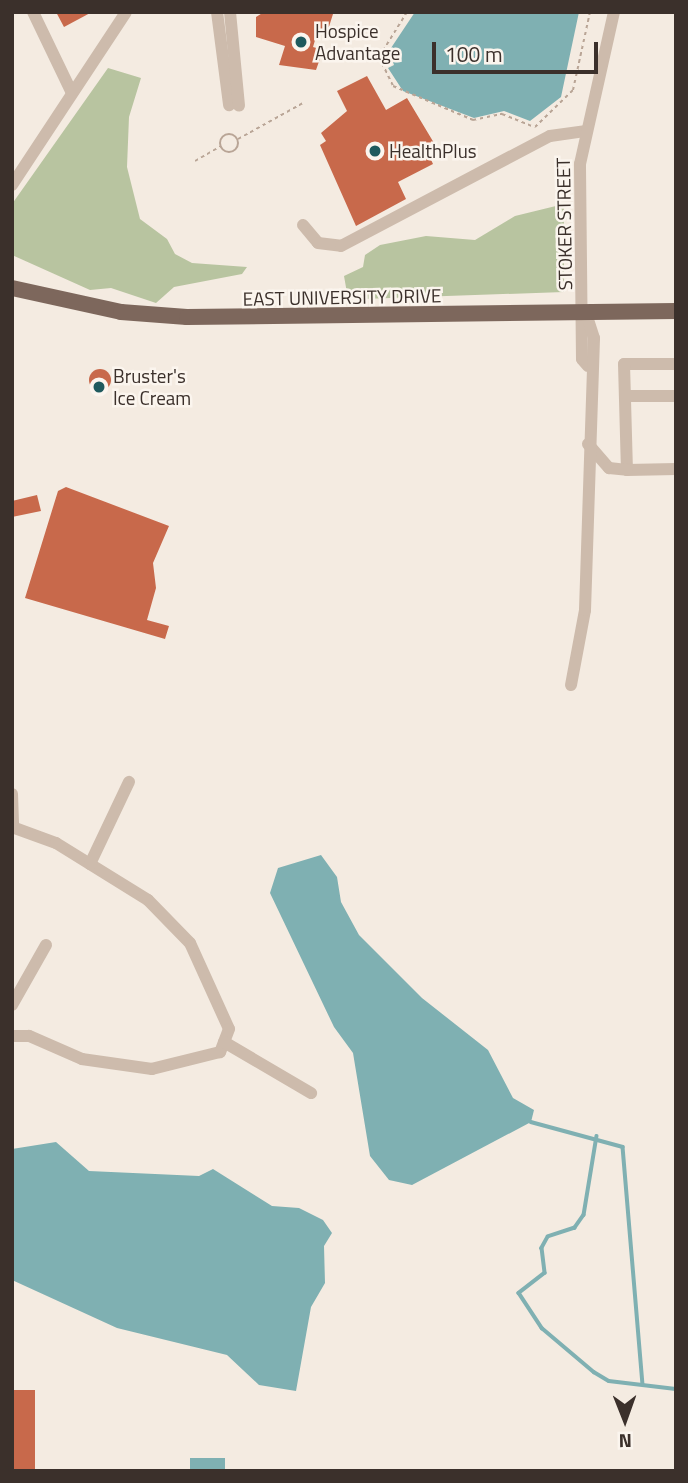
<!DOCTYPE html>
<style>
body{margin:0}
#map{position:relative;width:688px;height:1483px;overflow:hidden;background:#f4ebe1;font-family:"Titillium Web",sans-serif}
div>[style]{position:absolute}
.green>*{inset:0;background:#b8c4a0}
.water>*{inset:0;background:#7fb0b2;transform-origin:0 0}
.stream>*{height:3.5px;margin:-1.75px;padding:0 1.75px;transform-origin:1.75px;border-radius:1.75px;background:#7fb0b2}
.building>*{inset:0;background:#c8694b;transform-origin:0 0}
.round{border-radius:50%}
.path>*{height:2px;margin-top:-1px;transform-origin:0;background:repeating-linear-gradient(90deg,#b9a596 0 3.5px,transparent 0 7px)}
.path>.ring{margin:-1px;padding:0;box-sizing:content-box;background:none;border:2px solid #b9a596;border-radius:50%}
.minor>*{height:12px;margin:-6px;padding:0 6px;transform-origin:6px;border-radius:6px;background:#cdbbac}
.major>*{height:16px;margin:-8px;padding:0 8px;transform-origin:8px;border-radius:8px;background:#7d675c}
.dots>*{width:19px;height:19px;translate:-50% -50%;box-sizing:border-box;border:4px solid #fbf5ee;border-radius:50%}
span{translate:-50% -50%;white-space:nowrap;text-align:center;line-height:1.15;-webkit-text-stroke:5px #fbf5ee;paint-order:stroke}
.poi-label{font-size:19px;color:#3b302b}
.left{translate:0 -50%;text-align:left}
.street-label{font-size:19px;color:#3b302b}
.frame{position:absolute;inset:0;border:14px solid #3b302b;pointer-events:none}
.north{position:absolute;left:590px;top:1385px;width:70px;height:70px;-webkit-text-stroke:5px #fbf5ee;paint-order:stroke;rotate:179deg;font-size:19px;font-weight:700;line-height:28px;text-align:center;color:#3b302b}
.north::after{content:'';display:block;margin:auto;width:24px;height:32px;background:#3b302b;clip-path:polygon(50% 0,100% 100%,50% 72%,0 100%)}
.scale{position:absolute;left:432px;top:42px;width:166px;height:32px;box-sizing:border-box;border:4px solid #3b302b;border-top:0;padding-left:9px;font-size:21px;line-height:24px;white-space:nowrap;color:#3b302b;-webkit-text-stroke:5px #fbf5ee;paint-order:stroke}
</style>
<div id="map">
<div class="green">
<div style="clip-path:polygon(108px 68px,141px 78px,129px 117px,127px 167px,140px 219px,167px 239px,175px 254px,192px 263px,247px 267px,242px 274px,174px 287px,156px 303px,111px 288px,90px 290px,12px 255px,12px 204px)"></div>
<div style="clip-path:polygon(564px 204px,564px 292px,362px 299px,347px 293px,344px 276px,363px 267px,365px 255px,380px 245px,426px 236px,475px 240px,515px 216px)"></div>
</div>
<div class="water">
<div style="clip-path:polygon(415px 12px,579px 12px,561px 97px,530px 121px,504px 111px,474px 118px,403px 91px,388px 68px,394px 65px,389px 51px)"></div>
<div style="clip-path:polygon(321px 855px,337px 877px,341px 902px,359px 935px,422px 998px,488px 1050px,513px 1098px,534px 1110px,531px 1122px,412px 1185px,389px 1180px,370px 1156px,353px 1053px,334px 1027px,270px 893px,278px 868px)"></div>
<div style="clip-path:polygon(56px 1142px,89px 1171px,199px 1176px,213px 1169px,272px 1206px,299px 1208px,323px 1220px,332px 1233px,324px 1246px,325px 1283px,311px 1307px,296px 1391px,259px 1385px,227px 1355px,117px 1328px,12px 1280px,12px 1149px)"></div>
<div style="left:225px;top:1458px;width:13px;height:35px;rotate:90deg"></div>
</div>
<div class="stream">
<div style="left:531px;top:1122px;width:95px;rotate:15.2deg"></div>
<div style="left:623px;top:1147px;width:238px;rotate:85.2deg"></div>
<div style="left:597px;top:1136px;width:80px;rotate:99.3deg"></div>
<div style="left:584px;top:1215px;width:16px;rotate:125deg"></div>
<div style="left:575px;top:1228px;width:28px;rotate:162deg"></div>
<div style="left:548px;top:1237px;width:13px;rotate:119deg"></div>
<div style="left:542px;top:1248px;width:25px;rotate:83deg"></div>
<div style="left:545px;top:1273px;width:33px;rotate:142deg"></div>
<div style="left:519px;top:1293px;width:42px;rotate:56.7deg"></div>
<div style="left:542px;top:1328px;width:68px;rotate:40.2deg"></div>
<div style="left:594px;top:1372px;width:17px;rotate:31deg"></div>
<div style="left:609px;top:1381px;width:67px;rotate:6.8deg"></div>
</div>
<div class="building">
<div style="clip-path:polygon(56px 12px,92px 12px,64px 27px)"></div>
<div style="clip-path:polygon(264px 12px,333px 14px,327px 33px,318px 30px,313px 47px,323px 50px,316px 70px,279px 65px,285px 46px,256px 37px,256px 17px)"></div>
<div style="clip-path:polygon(367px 76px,386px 110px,407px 98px,437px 148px,428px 153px,433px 164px,398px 182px,406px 199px,356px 226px,320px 145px,326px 141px,321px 133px,347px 111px,337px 91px)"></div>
<div class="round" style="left:89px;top:369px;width:22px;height:22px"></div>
<div style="clip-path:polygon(66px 487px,169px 526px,153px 563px,156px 588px,147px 620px,169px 626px,165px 639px,25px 598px,58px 491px)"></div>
<div style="clip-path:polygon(37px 495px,41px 511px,12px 517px,12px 501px)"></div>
<div style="left:12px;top:1390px;width:23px;height:81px"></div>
</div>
<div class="path">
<div style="left:407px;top:12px;width:53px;rotate:121.9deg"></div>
<div style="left:379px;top:57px;width:32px;rotate:64deg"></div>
<div style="left:393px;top:86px;width:87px;rotate:23deg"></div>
<div style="left:473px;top:120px;width:30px;rotate:-12deg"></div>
<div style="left:502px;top:114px;width:35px;rotate:22deg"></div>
<div style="left:535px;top:127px;width:53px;rotate:-44.2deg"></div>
<div style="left:573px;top:90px;width:80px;rotate:-77.7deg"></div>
<div class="ring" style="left:220px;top:134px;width:16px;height:16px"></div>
<div style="left:238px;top:139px;width:74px;rotate:-29deg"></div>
<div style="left:195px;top:161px;width:30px;rotate:-30deg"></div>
</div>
<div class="minor">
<div style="left:33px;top:12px;width:88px;rotate:64.3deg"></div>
<div style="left:217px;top:12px;width:94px;rotate:82.6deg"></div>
<div style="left:230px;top:12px;width:94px;rotate:84.5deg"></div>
<div style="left:12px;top:185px;width:207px;rotate:-56.6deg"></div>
<div style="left:303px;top:225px;width:23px;rotate:50deg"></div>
<div style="left:318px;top:243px;width:23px;rotate:7deg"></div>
<div style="left:341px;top:246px;width:236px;rotate:-27.8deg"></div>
<div style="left:550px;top:136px;width:35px;rotate:-8deg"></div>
<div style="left:676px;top:364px;width:52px;rotate:180deg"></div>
<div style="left:624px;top:364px;width:106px;rotate:88.4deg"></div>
<div style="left:627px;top:470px;width:49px;rotate:-1.2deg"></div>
<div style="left:588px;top:366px;width:9px;rotate:-131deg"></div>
<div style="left:582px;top:359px;width:195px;rotate:-90.6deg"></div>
<div style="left:580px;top:164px;width:156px;rotate:-77.4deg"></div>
<div style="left:625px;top:396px;width:51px"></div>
<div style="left:588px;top:444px;width:32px;rotate:49deg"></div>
<div style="left:609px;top:468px;width:18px;rotate:6deg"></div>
<div style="left:571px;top:685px;width:76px;rotate:-79.4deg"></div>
<div style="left:585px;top:610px;width:272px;rotate:-88.1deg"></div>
<div style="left:594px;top:338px;width:26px;rotate:-108deg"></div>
<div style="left:12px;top:794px;width:33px;rotate:88deg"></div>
<div style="left:12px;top:827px;width:47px;rotate:20deg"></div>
<div style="left:56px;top:843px;width:108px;rotate:31.8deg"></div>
<div style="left:148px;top:900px;width:60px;rotate:45.7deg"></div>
<div style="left:190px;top:943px;width:94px;rotate:65.6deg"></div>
<div style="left:229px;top:1029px;width:25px;rotate:111deg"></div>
<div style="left:220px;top:1052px;width:70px;rotate:166deg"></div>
<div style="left:152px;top:1069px;width:71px;rotate:-171.9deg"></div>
<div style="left:82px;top:1059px;width:58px;rotate:-156.5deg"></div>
<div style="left:29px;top:1036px;width:17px;rotate:180deg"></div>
<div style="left:90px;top:864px;width:91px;rotate:-64.6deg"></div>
<div style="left:12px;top:1005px;width:69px;rotate:-60.5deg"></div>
<div style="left:224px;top:1042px;width:101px;rotate:30.4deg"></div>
</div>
<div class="major">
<div style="left:12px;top:288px;width:112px;rotate:12.4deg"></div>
<div style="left:121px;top:312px;width:66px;rotate:4.3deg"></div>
<div style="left:187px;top:317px;width:489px;rotate:-0.7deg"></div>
</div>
<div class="dots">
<div style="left:301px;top:42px;background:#1f5a5e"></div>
<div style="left:375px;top:151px;background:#1f5a5e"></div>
<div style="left:99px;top:387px;background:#1f5a5e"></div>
</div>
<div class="poi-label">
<span class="left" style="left:315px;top:42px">Hospice<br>Advantage</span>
<span class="left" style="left:389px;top:151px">HealthPlus</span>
<span class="left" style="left:113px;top:387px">Bruster's<br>Ice Cream</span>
</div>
<div class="street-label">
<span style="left:564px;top:224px;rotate:-91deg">STOKER STREET</span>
<span style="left:342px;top:297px;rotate:-1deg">EAST UNIVERSITY DRIVE</span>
</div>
<div class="frame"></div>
<div class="north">N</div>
<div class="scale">100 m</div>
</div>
